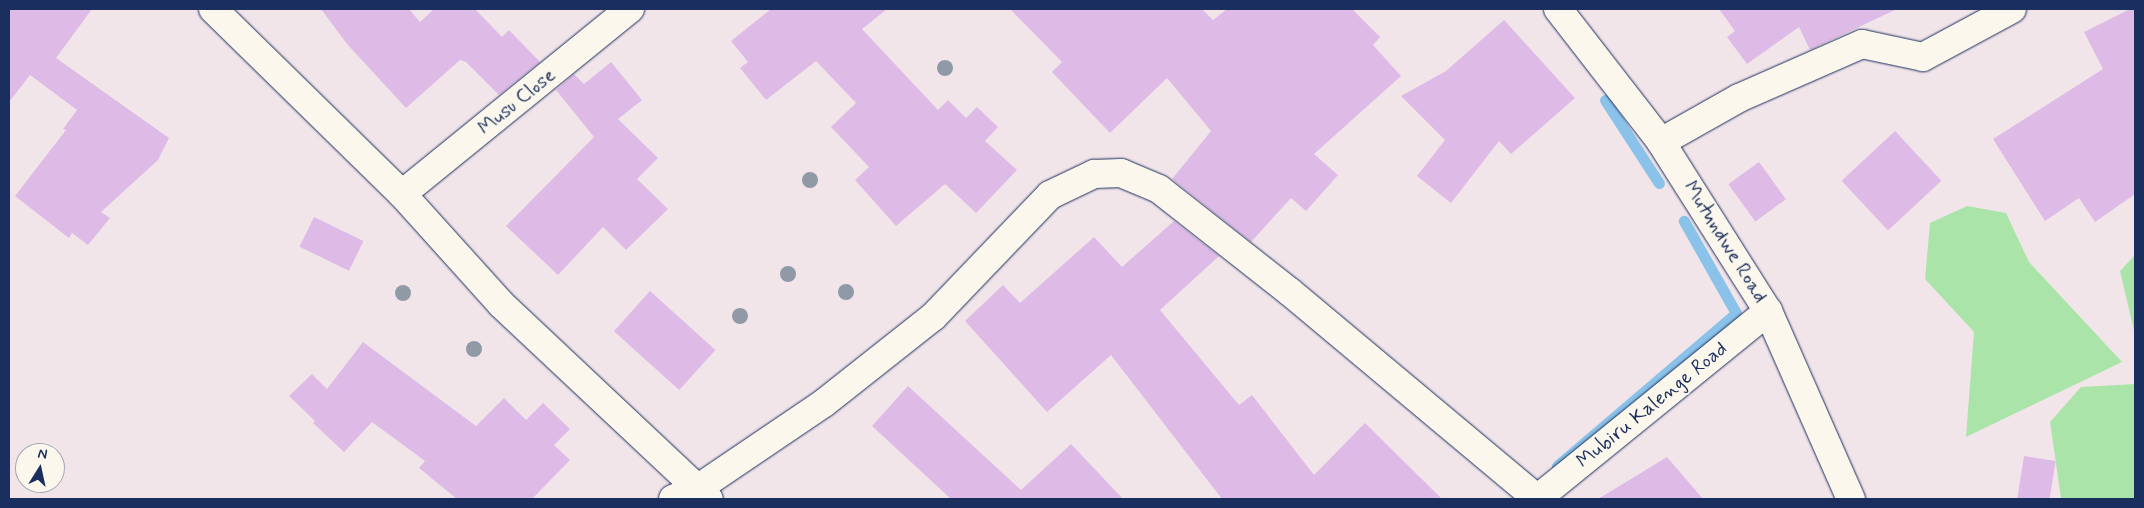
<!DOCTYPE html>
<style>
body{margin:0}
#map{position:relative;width:2144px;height:508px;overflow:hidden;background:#f2e5ea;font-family:Mynerve,sans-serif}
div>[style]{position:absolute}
.green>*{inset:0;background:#abe4a9}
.stream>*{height:11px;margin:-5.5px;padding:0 5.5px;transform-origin:5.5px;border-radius:5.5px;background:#8bc2e9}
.building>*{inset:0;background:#debbe6;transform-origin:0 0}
.roads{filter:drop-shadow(0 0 1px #1b2f5e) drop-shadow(0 0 1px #1b2f5e)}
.minor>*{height:28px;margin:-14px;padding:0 14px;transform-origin:14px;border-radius:14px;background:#fbf7ec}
.secondary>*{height:28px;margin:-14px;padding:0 14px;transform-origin:14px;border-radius:14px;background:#fbf7ec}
.trees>*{width:16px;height:16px;margin:-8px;border-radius:50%;background:#909aa7}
span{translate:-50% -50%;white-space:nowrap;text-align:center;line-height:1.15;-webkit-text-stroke:4px #fbf7ec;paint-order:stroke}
.street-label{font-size:20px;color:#1b2f5e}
.frame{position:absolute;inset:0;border:10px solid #1b2f5e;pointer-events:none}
.north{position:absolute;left:15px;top:443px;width:50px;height:50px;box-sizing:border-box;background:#fbf7ec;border:1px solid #a1a7b3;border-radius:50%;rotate:10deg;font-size:14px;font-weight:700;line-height:20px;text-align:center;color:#1b2f5e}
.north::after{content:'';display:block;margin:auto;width:18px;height:22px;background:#1b2f5e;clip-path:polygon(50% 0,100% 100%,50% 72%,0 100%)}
</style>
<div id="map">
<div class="green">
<div style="clip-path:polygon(1967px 206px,2006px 213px,2029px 262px,2122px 362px,1966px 437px,1974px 332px,1925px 279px,1930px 223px)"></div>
<div style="clip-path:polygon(2135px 255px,2135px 335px,2120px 271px)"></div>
<div style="clip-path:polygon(2135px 384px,2135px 499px,2061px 498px,2050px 422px,2081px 387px)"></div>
</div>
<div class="stream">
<div style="left:1605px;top:100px;width:99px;rotate:57deg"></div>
<div style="left:1557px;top:466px;width:235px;rotate:-40.5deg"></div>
<div style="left:1736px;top:313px;width:106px;rotate:-119.5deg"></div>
</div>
<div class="building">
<div style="clip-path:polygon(9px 9px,92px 9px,56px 58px,169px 138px,158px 160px,101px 212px,110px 218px,88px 245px,72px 233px,69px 238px,15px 196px,66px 130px,63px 129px,77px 110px,30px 75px,9px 102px)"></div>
<div style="clip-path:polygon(321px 9px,409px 9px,420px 22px,434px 9px,475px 9px,502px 37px,509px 30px,540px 62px,499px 95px,466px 62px,460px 60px,406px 108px,347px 44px)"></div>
<div style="clip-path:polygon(771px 9px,887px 9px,862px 29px,938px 110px,948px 100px,966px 118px,977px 107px,998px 127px,985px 141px,1017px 170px,976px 213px,945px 184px,896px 226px,855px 180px,869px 167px,831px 127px,856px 103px,816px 61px,766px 100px,740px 68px,748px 62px,731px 41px)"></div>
<div style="clip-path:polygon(1010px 9px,1202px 9px,1213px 20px,1227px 9px,1352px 9px,1380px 37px,1373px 45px,1401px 76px,1314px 154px,1338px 175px,1306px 211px,1291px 198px,1251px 242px,1172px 179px,1211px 131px,1167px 78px,1110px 133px,1052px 72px,1062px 62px)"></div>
<div style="clip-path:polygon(1719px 9px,1897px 9px,1810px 50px,1799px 27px,1747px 64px,1727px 37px,1735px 31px)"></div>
<div style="clip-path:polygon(2130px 9px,2135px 9px,2135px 194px,2095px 222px,2079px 198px,2045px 221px,1993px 139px,2103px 69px,2084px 32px)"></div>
<div style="clip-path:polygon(1504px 20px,1575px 98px,1511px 154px,1499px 141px,1451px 203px,1417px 176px,1445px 140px,1401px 96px,1446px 71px)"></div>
<div style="clip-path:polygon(611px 62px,642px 100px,618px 119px,658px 158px,637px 179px,668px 209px,626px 250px,603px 227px,558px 275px,506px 226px,594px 137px,556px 90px,574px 74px,584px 84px)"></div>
<div style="left:1895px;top:131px;width:68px;height:73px;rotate:47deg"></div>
<div style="left:1759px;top:162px;width:46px;height:38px;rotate:54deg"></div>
<div style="left:314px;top:217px;width:55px;height:33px;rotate:26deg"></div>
<div style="clip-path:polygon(1174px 221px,1219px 256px,1160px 310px,1239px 405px,1252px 395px,1314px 475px,1365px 423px,1442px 499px,1222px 499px,1111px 355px,1047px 412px,965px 321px,1003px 285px,1020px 303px,1094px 237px,1122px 267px)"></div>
<div style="left:650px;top:291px;width:88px;height:54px;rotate:42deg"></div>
<div style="clip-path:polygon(363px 342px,476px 426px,504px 398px,526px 420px,543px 403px,570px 429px,554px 445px,570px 460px,532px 499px,457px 499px,419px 468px,425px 461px,372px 422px,344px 452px,313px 423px,315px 421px,289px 396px,312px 374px,327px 389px)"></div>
<div style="clip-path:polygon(908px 386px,1021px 490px,1071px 444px,1123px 499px,951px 499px,872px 426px)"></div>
<div style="left:2024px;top:456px;width:32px;height:44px;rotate:9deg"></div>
<div style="clip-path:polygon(1667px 457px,1703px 499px,1598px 499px)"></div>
</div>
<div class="roads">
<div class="minor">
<div style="left:213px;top:9px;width:264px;rotate:44.4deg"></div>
<div style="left:402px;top:194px;width:148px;rotate:48deg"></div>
<div style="left:501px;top:304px;width:285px;rotate:43.2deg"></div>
<div style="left:1661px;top:142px;width:90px;rotate:-29.4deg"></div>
<div style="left:1739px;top:98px;width:134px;rotate:-23.7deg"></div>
<div style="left:1862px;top:44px;width:62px;rotate:12deg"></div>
<div style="left:1923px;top:57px;width:101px;rotate:-28.3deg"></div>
<div style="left:402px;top:194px;width:294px;rotate:-39.1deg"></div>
<div style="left:673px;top:499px;width:26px;rotate:-23deg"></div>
<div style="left:697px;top:489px;width:153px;rotate:-34.1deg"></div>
<div style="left:824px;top:403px;width:139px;rotate:-38.3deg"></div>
<div style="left:933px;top:317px;width:169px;rotate:-46.2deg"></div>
<div style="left:1050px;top:195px;width:49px;rotate:-25.5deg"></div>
<div style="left:1094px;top:174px;width:27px;rotate:-2deg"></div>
<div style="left:1121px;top:173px;width:41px;rotate:22.8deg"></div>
<div style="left:1159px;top:189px;width:167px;rotate:38.2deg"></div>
<div style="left:1290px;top:292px;width:323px;rotate:39.9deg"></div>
<div style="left:1537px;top:499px;width:298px;rotate:-39.1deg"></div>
</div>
<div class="secondary">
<div style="left:1558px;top:9px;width:168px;rotate:52.2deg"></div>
<div style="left:1661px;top:142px;width:200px;rotate:57.7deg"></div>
<div style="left:1768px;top:311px;width:206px;rotate:66.2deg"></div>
</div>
</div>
<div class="trees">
<div style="left:945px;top:68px"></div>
<div style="left:810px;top:180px"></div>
<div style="left:788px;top:274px"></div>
<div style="left:846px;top:292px"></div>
<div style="left:403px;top:293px"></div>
<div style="left:740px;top:316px"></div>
<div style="left:474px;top:349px"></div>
</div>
<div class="street-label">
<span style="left:517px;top:102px;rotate:-39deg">Musu Close</span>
<span style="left:1725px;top:242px;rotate:58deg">Mutundwe Road</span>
<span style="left:1652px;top:405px;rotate:-39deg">Mubiru Kalenge Road</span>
</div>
<div class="frame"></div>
<div class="north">N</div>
</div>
